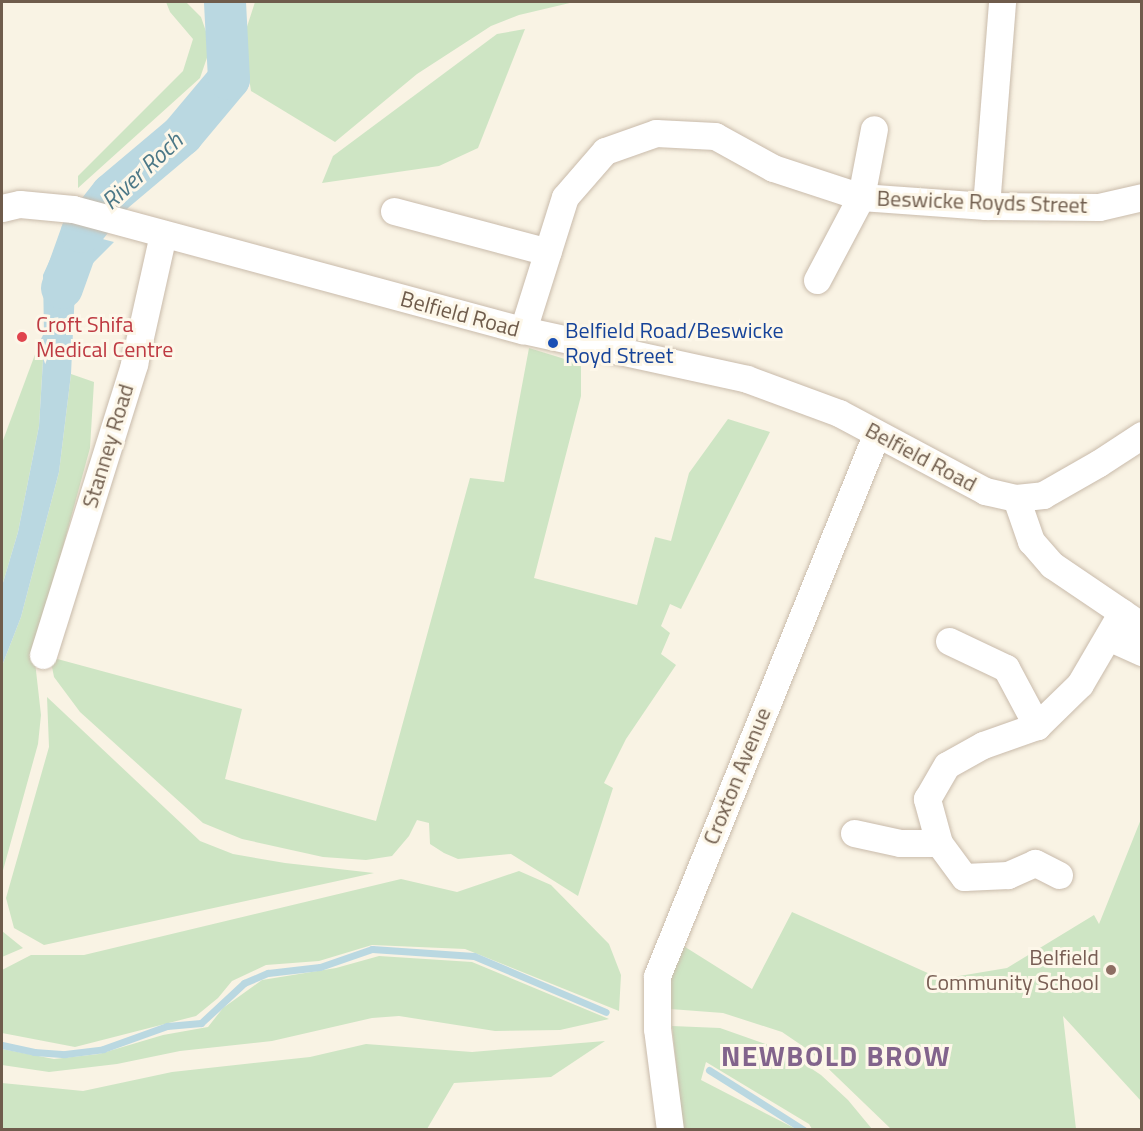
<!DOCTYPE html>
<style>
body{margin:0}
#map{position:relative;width:1143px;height:1131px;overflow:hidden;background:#f9f3e4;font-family:"Titillium Web",sans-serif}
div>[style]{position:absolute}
.green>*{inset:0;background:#cee5c4}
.water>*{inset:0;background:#bad8e1}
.stream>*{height:7px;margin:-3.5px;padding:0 3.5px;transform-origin:3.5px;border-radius:3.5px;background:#bad8e1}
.river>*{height:42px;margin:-21px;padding:0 21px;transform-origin:21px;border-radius:21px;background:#bad8e1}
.roads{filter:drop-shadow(0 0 2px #c9bbab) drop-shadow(0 0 2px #c9bbab)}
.minor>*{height:27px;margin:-13.5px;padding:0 13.5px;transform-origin:13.5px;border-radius:13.5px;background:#fff}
.dots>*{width:16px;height:16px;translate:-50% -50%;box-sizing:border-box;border:3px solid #fdf7e9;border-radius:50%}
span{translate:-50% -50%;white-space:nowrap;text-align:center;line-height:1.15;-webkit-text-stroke:6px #fdf7e9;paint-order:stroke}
.street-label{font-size:22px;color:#6f5c4c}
.health-label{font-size:22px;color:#be3a42}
.left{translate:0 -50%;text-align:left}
.transit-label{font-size:22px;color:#164399}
.education-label{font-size:22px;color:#785e54}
.right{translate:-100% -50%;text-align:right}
.water-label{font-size:24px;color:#4c7887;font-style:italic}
.district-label{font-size:28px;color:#82648c;font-weight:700;letter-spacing:1.5px}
.frame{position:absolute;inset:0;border:3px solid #6f5c4c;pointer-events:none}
</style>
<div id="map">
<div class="green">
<div style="clip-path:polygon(166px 2px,186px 2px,201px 17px,211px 46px,200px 78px,78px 188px,78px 176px,183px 71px,193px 39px,170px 12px)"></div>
<div style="clip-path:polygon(255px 2px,574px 2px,519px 15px,491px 26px,417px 74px,335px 142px,251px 91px,243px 39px)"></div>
<div style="clip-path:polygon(525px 29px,478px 148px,439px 166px,322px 183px,333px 156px,497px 34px)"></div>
<div style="clip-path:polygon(40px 341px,44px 343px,39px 426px,18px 532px,2px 586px,2px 443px)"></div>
<div style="clip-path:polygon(529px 348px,581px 364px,581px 396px,534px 578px,637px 605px,655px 537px,671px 541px,689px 473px,728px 419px,770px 432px,681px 609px,670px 604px,661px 626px,670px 633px,661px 654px,676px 665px,626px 739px,604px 783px,613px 788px,578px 896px,511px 854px,458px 859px,444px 853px,430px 844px,429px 823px,417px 820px,409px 836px,392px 856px,366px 860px,323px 857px,242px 839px,203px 823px,80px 712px,54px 677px,50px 657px,242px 709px,225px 779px,376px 821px,470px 478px,504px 482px)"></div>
<div style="clip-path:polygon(71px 374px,94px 382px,90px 448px,34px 653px,41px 715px,38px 744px,2px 874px,2px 666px,21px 617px,59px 472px)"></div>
<div style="clip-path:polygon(47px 697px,200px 841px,233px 854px,285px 863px,374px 873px,44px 945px,14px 928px,6px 898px,49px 747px)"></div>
<div style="clip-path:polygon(1141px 819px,1141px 1101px,1063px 1016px,1076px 1129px,891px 1129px,810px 1051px,782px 1032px,723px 1013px,670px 1009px,671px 980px,682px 945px,752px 989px,792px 912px,941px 979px,1007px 968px,1094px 915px,1099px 924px)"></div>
<div style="clip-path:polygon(519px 871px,551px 885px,609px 944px,621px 975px,619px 1011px,465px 949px,372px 945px,319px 961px,266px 965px,232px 981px,218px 998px,196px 1016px,75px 1047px,2px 1033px,2px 970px,31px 955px,84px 955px,401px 879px,457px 892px)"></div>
<div style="clip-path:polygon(2px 931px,23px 948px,2px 957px)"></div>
<div style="clip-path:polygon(379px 956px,472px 962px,609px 1019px,560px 1030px,495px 1031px,399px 1016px,372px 1018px,272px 1041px,180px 1051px,117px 1064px,49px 1072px,2px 1065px,2px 1049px,54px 1059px,99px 1054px,163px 1035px,208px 1027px,223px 1008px,262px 980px,336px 968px)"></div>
<div style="clip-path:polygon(672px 1026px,720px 1028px,785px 1051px,821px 1075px,848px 1100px,872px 1129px,812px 1129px,809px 1124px,706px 1062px,701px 1080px,796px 1129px,683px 1129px)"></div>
<div style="clip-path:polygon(605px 1041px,551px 1077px,454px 1083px,427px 1129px,2px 1129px,2px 1083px,83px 1091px,172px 1072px,310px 1057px,366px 1044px,472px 1052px)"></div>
</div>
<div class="water">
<div style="clip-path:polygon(64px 229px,114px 242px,91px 265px,75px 290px,71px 374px,59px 472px,21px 617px,2px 666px,2px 586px,18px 532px,39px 426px,44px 344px,40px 341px,44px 333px,43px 275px)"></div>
</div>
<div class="stream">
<div style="left:2px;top:1045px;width:33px;rotate:12deg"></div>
<div style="left:34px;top:1052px;width:31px;rotate:4deg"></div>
<div style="left:65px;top:1054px;width:38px;rotate:-7deg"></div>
<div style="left:103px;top:1049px;width:68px;rotate:-19.8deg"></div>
<div style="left:167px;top:1026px;width:34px;rotate:-5deg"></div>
<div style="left:201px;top:1023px;width:59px;rotate:-42.9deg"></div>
<div style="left:244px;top:983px;width:26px;rotate:-23deg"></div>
<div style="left:268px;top:973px;width:52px;rotate:-6.6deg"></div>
<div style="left:320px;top:967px;width:55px;rotate:-19.1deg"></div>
<div style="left:372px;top:949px;width:102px;rotate:3.9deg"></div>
<div style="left:474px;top:956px;width:143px;rotate:23deg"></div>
<div style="left:709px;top:1070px;width:112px;rotate:32.3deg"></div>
</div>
<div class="river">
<div style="left:62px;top:288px;width:59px;rotate:-70.3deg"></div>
<div style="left:82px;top:232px;width:48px;rotate:-51.7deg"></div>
<div style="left:112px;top:194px;width:92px;rotate:-40.1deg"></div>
<div style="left:182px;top:135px;width:73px;rotate:-50deg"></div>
<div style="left:229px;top:79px;width:77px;rotate:-93deg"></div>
</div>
<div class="roads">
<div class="minor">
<div style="left:986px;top:206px;width:205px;rotate:-85.5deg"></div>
<div style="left:2px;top:208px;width:18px;rotate:-13deg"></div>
<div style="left:20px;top:204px;width:53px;rotate:5.4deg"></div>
<div style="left:73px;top:209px;width:466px;rotate:15.1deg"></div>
<div style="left:523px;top:330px;width:229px;rotate:12.3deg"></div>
<div style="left:747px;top:379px;width:98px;rotate:20.3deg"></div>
<div style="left:839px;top:413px;width:166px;rotate:28.1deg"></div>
<div style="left:985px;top:491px;width:32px;rotate:13deg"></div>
<div style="left:1016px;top:498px;width:27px;rotate:-6deg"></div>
<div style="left:1043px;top:495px;width:64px;rotate:-29.7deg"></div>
<div style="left:1099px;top:463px;width:51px;rotate:-33.1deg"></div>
<div style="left:394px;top:211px;width:159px;rotate:14.9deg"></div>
<div style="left:817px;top:280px;width:94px;rotate:-62.1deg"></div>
<div style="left:861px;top:197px;width:69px;rotate:-79.2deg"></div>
<div style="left:523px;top:330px;width:139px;rotate:-72.5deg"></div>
<div style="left:565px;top:197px;width:61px;rotate:-49deg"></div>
<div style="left:605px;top:151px;width:54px;rotate:-19.4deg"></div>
<div style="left:656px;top:133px;width:59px;rotate:2.9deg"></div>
<div style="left:715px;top:136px;width:66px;rotate:28.9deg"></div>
<div style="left:773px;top:168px;width:93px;rotate:18.2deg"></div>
<div style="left:861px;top:197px;width:125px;rotate:4.1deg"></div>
<div style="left:986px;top:206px;width:113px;rotate:0.5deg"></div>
<div style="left:1099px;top:207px;width:44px;rotate:-13.1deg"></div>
<div style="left:1016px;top:498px;width:46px;rotate:70.8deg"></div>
<div style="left:1031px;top:541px;width:32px;rotate:49deg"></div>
<div style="left:1052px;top:565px;width:109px;rotate:34.1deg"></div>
<div style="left:1108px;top:637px;width:37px;rotate:24deg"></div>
<div style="left:949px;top:641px;width:63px;rotate:25.3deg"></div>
<div style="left:1006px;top:668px;width:66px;rotate:61.9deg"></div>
<div style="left:43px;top:655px;width:305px;rotate:-72.6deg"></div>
<div style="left:134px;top:364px;width:133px;rotate:-77.4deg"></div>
<div style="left:854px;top:833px;width:47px;rotate:12.3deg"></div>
<div style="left:900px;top:843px;width:39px"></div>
<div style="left:1059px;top:875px;width:27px;rotate:-153deg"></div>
<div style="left:1035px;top:863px;width:30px;rotate:156deg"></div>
<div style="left:1008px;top:875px;width:44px;rotate:177.4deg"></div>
<div style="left:964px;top:877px;width:42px;rotate:-126.3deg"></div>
<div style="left:939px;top:843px;width:46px;rotate:-105.3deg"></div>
<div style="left:927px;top:799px;width:39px;rotate:-60deg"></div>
<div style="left:947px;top:765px;width:41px;rotate:-29.1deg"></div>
<div style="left:983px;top:745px;width:57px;rotate:-19.4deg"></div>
<div style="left:1037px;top:726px;width:60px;rotate:-44.3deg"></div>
<div style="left:1080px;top:684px;width:83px;rotate:-59.7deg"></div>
<div style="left:670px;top:1130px;width:102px;rotate:-97.3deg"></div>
<div style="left:657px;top:1029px;width:53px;rotate:-90deg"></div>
<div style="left:657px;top:976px;width:584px;rotate:-67.96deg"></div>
</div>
</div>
<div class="dots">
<div style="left:22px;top:337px;background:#e0444e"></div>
<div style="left:553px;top:343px;background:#1a4fb4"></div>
<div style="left:1111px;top:970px;background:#8d6e63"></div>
</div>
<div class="street-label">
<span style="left:982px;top:202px;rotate:2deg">Beswicke Royds Street</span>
<span style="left:460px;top:314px;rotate:15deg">Belfield Road</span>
<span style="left:108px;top:446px;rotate:-73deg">Stanney Road</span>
<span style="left:921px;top:457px;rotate:28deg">Belfield Road</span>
<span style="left:737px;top:776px;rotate:-68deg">Croxton Avenue</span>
</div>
<div class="health-label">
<span class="left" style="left:36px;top:337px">Croft Shifa<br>Medical Centre</span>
</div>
<div class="transit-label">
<span class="left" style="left:565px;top:343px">Belfield Road/Beswicke<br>Royd Street</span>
</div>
<div class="education-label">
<span class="right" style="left:1099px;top:970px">Belfield<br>Community School</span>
</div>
<div class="water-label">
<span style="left:142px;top:171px;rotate:-43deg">River Roch</span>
</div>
<div class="district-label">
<span style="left:836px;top:1056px">NEWBOLD BROW</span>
</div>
<div class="frame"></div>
</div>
